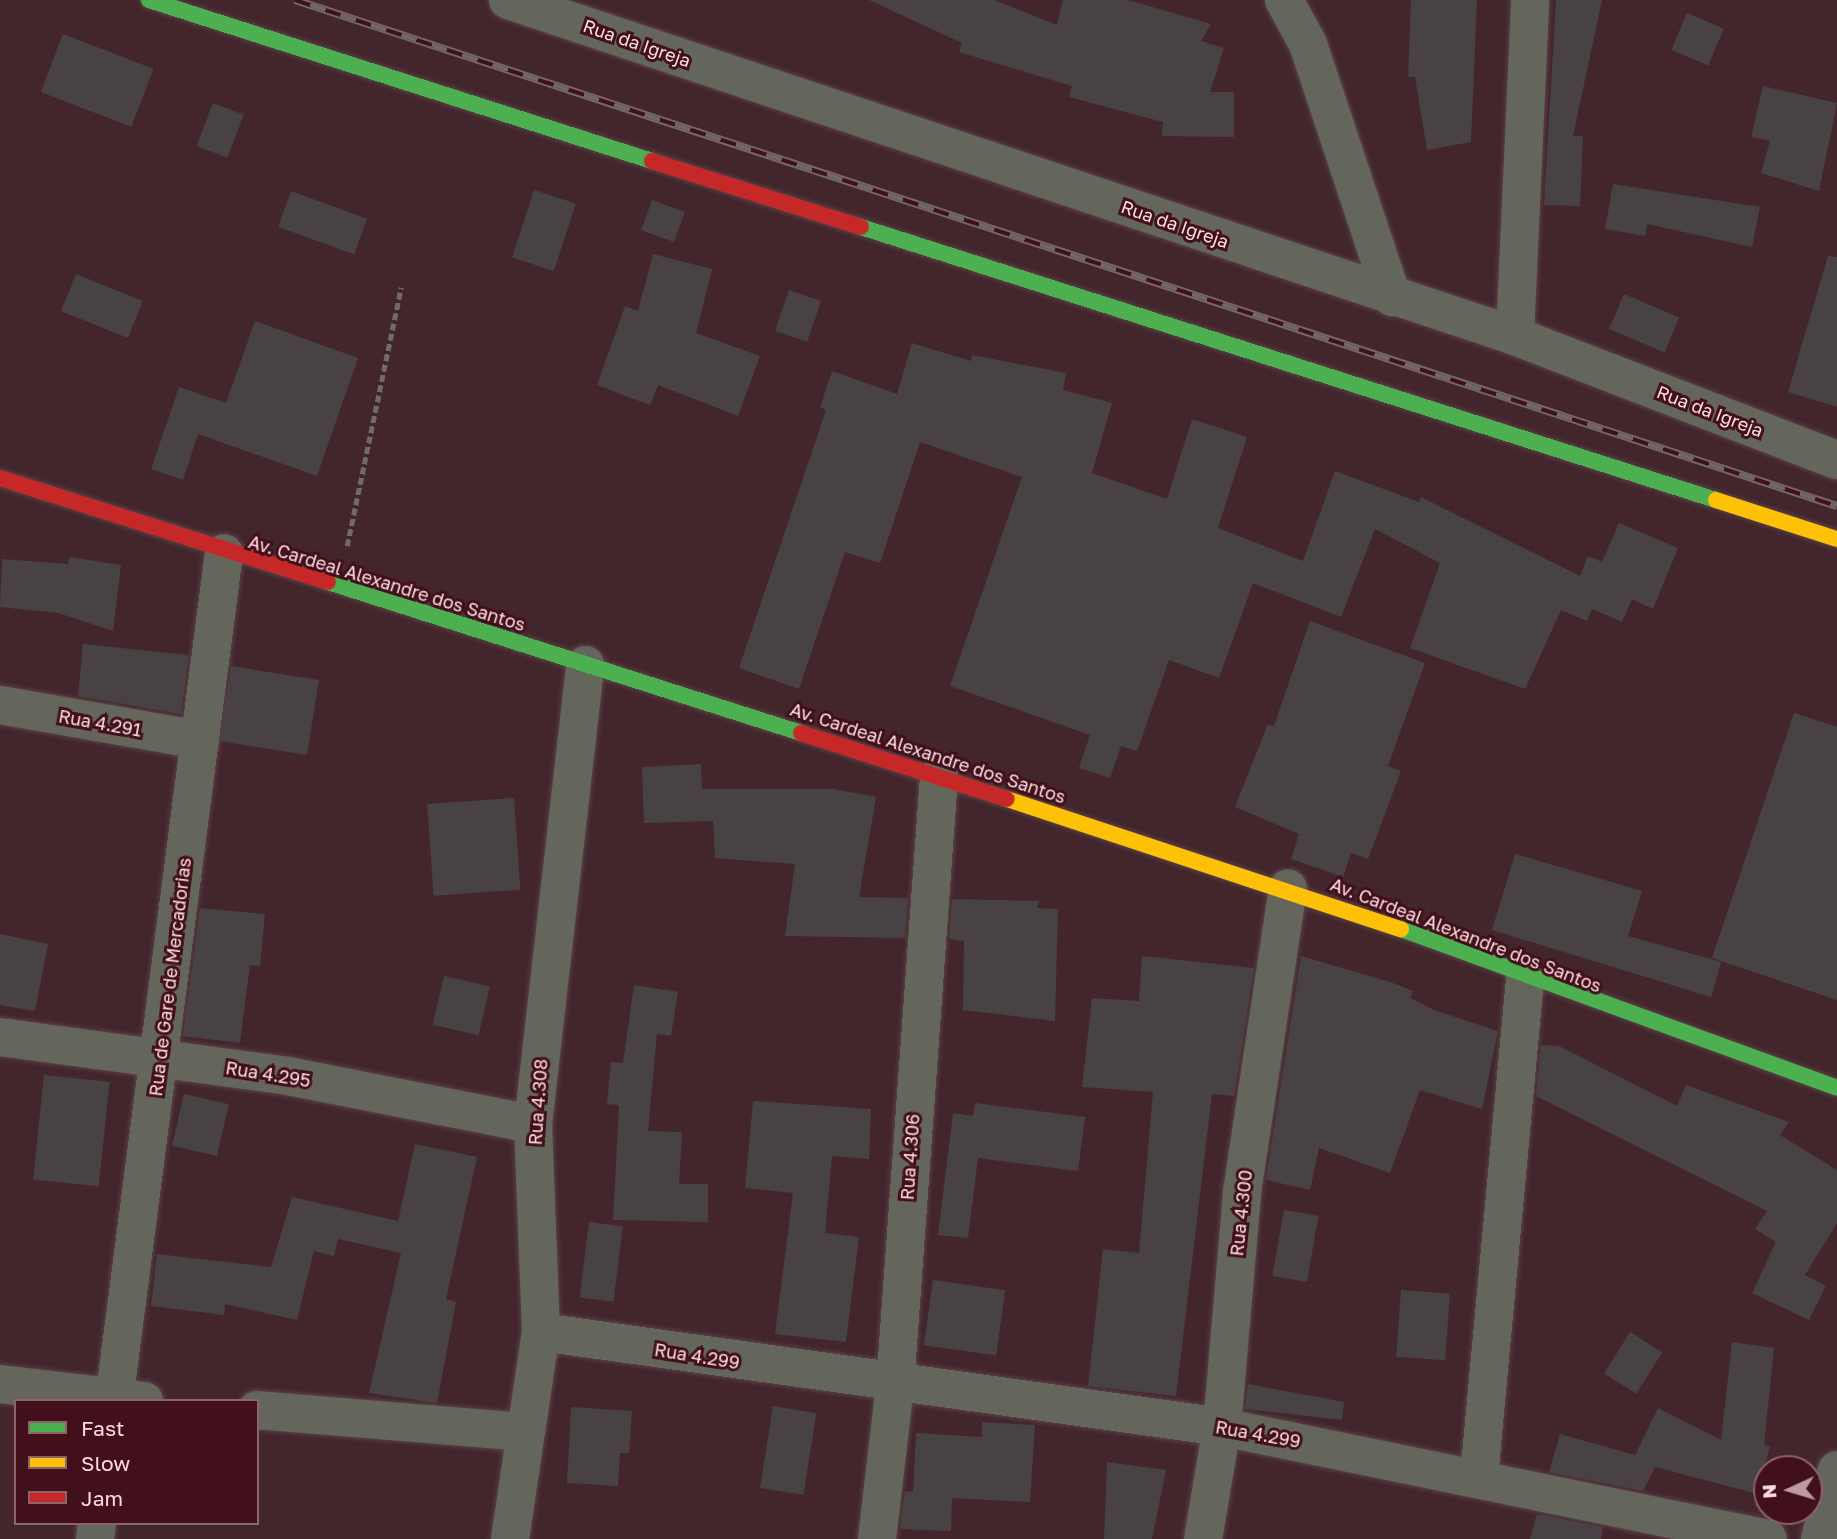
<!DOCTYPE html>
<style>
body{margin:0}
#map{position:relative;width:1837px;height:1539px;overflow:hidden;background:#42262c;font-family:"Golos Text",sans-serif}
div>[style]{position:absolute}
.building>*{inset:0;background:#484245;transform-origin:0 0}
.path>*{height:4.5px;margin-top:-2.25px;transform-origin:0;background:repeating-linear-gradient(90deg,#716b65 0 7px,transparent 0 10.5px)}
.roads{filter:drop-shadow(0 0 2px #5a4247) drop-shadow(0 0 2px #5a4247)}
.street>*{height:38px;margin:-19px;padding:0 19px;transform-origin:19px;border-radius:19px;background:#64665b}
.fast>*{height:16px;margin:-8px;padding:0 8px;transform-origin:8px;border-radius:8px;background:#4caf50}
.slow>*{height:16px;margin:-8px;padding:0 8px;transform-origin:8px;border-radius:8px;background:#ffc107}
.jam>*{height:16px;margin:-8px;padding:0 8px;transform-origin:8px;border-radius:8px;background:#c62828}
.rail>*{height:8px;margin-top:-4px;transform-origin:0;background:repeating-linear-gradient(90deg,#41101b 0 16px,#726765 0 32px);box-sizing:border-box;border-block:2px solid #726765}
span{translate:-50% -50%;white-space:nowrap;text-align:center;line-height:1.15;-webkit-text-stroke:6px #41101b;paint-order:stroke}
.street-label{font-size:18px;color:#fedcdf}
.legend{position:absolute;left:14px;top:1399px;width:245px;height:126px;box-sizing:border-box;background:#41101b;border:2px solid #8d6269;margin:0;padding:9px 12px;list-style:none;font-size:21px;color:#fedcdf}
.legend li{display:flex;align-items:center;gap:14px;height:35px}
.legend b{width:35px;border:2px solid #8d6269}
.north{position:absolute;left:1753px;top:1455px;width:70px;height:70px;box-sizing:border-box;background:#41101b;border:2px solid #8d6269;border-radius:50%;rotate:266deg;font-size:19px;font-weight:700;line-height:28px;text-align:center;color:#fedcdf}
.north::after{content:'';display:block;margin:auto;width:24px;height:32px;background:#bc9ca0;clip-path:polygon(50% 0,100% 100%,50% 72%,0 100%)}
</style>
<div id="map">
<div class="building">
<div style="clip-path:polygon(869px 0,994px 0,1057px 25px,1063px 0,1128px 0,1211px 24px,1201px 41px,1224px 48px,1210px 92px,1234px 92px,1234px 137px,1162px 136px,1163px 122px,1069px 97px,1072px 86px,959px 52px,962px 43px)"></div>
<div style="clip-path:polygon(1411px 0,1477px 0,1471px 142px,1427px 150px,1415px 77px,1408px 77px)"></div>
<div style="clip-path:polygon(1556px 0,1602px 0,1573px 136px,1583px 136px,1580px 206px,1544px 205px)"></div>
<div style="left:1687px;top:13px;width:40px;height:40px;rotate:23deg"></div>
<div style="left:63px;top:34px;width:97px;height:62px;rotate:21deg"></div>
<div style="clip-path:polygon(1763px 86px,1837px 103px,1819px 191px,1761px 173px,1770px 141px,1751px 137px)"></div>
<div style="left:213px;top:103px;width:33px;height:46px;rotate:21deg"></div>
<div style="clip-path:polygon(1613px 184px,1760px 207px,1752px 247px,1647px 224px,1645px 236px,1605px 229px)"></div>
<div style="left:534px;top:190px;width:44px;height:71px;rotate:18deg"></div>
<div style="left:291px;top:191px;width:81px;height:38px;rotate:20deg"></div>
<div style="left:652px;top:200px;width:35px;height:32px;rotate:20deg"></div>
<div style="clip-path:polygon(653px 254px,712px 269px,696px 333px,760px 356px,738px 416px,658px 385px,650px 405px,597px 385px,625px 306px,638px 311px)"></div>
<div style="clip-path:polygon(1828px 256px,1837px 257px,1837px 407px,1788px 392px)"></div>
<div style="left:76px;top:274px;width:72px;height:40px;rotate:22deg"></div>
<div style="left:789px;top:290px;width:34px;height:43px;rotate:19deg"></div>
<div style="left:1624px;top:294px;width:60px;height:38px;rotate:23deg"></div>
<div style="clip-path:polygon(255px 321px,358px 358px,317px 476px,198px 434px,183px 480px,151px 469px,179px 387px,226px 403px)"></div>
<div style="clip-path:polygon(912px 343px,971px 361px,972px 355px,1066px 373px,1063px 390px,1112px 403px,1092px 473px,1167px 499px,1192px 419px,1247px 437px,1218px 528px,1303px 561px,1335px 471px,1419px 502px,1421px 497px,1580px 576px,1588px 556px,1602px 562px,1619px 523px,1678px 548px,1653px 609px,1632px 599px,1622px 622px,1592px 609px,1587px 621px,1561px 610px,1525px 689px,1410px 648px,1440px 563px,1375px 529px,1341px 617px,1253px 583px,1219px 678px,1169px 660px,1137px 751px,1121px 746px,1110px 778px,1079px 768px,1090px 735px,950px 686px,1022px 477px,920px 442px,880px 563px,845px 552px,799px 689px,739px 668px,826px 410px,820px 407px,832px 371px,897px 394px)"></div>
<div style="clip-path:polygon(69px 557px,121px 565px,113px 631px,58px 613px,0 607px,2px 559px,68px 564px)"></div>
<div style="clip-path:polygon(1310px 621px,1425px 663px,1388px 766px,1401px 771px,1368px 859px,1351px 853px,1343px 877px,1291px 859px,1299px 834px,1235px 807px,1268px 724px,1274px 726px)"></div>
<div style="clip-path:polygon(83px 644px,189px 655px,181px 714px,78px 696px)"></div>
<div style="left:231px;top:666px;width:89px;height:76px;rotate:9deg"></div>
<div style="clip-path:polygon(1794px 713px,1837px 727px,1837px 1000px,1712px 958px)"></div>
<div style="clip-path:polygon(701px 764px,702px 789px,833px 789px,876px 797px,859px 897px,908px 898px,905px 938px,785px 936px,795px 864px,715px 858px,713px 821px,644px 823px,642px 767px)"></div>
<div style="left:514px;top:798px;width:92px;height:87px;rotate:86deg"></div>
<div style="clip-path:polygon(1515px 854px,1642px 891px,1628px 936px,1721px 962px,1711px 997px,1492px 930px)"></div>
<div style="clip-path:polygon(952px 899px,1039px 901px,1037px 908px,1058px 909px,1055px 1021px,963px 1010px,964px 941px,949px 939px)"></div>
<div style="clip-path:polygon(200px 908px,265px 914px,260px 966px,250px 965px,240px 1043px,183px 1036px)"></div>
<div style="clip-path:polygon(0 934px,48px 944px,35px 1011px,0 1005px)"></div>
<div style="clip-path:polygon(1142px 956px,1254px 968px,1234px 1096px,1212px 1094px,1176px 1396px,1088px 1386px,1103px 1249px,1139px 1253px,1153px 1092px,1082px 1087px,1092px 998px,1139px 1001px)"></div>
<div style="clip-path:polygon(1301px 956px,1390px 982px,1413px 991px,1410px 998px,1434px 1010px,1498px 1031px,1482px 1109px,1420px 1090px,1390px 1173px,1319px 1148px,1310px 1190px,1266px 1180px)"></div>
<div style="left:444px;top:976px;width:47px;height:50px;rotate:13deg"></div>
<div style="clip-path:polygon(634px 985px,678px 992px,671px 1036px,657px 1034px,648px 1131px,682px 1132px,679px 1184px,708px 1184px,708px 1222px,613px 1220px,619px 1105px,607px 1104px,611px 1062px,623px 1063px)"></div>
<div style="clip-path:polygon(1541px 1045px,1559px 1046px,1677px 1106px,1686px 1085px,1789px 1122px,1780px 1135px,1837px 1170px,1837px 1223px,1805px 1275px,1826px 1286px,1809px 1320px,1752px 1293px,1776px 1242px,1755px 1229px,1767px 1211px,1536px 1096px)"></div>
<div style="left:44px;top:1075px;width:66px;height:105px;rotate:6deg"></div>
<div style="left:184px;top:1094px;width:46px;height:53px;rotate:13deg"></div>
<div style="clip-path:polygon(753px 1101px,871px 1109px,869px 1159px,832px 1156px,825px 1233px,859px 1237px,846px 1342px,775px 1334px,793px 1193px,745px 1188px)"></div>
<div style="clip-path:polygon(975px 1103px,1085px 1117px,1078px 1171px,978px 1158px,968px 1238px,938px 1235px,953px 1113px,973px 1116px)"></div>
<div style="clip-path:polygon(415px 1144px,477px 1157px,446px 1299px,456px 1302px,437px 1403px,369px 1393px,401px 1253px,338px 1239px,334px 1256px,314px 1251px,297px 1320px,225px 1304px,224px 1315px,151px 1306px,157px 1254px,271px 1267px,292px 1197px,398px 1221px)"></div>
<div style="left:1284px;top:1210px;width:35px;height:67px;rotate:10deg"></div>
<div style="left:589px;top:1222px;width:34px;height:76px;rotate:7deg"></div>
<div style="left:933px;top:1280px;width:73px;height:66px;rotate:8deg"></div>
<div style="left:1401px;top:1290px;width:49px;height:67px;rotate:4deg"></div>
<div style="left:1630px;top:1332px;width:38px;height:49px;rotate:32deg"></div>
<div style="clip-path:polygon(1732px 1342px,1774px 1348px,1764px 1445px,1770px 1446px,1758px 1494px,1655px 1467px,1643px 1491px,1549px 1472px,1560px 1434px,1635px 1455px,1658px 1408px,1721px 1440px)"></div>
<div style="clip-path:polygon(1248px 1384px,1344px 1402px,1342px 1420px,1245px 1409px)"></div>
<div style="left:773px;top:1406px;width:44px;height:83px;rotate:9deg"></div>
<div style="clip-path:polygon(571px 1407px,632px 1411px,629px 1453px,620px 1453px,618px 1486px,567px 1483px)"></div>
<div style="clip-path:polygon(982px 1422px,1035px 1425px,1030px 1502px,952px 1498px,951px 1531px,900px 1529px,905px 1491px,913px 1492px,916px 1433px,982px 1437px)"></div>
<div style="clip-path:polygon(1107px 1462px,1166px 1470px,1152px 1539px,1104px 1539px)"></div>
<div style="clip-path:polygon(1537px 1514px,1603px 1527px,1601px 1539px,1530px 1539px)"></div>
</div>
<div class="path">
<div style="left:347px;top:546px;width:264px;rotate:-78.2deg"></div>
</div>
<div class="roads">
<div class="street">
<div style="left:508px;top:0;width:1062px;rotate:18.45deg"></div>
<div style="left:1515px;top:336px;width:345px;rotate:21.1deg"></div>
<div style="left:1284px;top:0;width:50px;rotate:61.4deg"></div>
<div style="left:1308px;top:44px;width:267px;rotate:71.6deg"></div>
<div style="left:1515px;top:336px;width:336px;rotate:-87.4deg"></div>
<div style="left:0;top:705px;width:203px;rotate:9.9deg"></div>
<div style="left:0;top:1037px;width:291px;rotate:7.7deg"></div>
<div style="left:288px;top:1076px;width:250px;rotate:11.1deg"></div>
<div style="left:541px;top:1332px;width:688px;rotate:7.94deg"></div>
<div style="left:1222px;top:1427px;width:557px;rotate:11.59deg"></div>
<div style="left:0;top:1384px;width:145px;rotate:6.7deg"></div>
<div style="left:114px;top:1401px;width:855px;rotate:-82.61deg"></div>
<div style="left:257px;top:1410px;width:269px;rotate:4.7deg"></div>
<div style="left:1479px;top:1477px;width:500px;rotate:-84.72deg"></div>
<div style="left:95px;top:1539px;width:16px;rotate:-83deg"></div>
<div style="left:510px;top:1539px;width:209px;rotate:-81.5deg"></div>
<div style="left:541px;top:1332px;width:208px;rotate:-92.2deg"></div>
<div style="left:533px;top:1124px;width:462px;rotate:-83.5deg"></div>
<div style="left:877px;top:1539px;width:154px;rotate:-83.3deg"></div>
<div style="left:895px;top:1386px;width:612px;rotate:-85.87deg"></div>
<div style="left:1203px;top:1539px;width:114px;rotate:-80.4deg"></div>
<div style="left:1222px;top:1427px;width:236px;rotate:-85.1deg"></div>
<div style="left:1242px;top:1192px;width:307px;rotate:-81.4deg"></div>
<div style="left:1820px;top:1539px;width:71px;rotate:-76.2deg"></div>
</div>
<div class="fast">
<div style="left:149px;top:0;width:528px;rotate:17.75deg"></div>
<div style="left:861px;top:227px;width:898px;rotate:17.71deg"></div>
<div style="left:328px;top:582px;width:497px;rotate:17.7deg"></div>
<div style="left:1401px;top:929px;width:464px;rotate:20deg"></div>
</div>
<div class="slow">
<div style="left:1716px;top:500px;width:127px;rotate:17.9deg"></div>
<div style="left:1007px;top:799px;width:415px;rotate:18.3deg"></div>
</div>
<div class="jam">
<div style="left:652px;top:161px;width:219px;rotate:17.5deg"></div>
<div style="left:0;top:478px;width:344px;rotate:17.6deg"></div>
<div style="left:801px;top:733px;width:216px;rotate:17.8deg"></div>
</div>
</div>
<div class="rail">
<div style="left:295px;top:0;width:1623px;rotate:18.17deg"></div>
</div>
<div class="street-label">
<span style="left:637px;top:43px;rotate:19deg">Rua da Igreja</span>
<span style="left:1175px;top:224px;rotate:19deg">Rua da Igreja</span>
<span style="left:1710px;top:411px;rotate:21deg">Rua da Igreja</span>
<span style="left:387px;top:583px;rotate:17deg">Av. Cardeal Alexandre dos Santos</span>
<span style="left:100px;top:723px;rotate:10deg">Rua 4.291</span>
<span style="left:928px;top:753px;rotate:18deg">Av. Cardeal Alexandre dos Santos</span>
<span style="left:1466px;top:935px;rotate:21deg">Av. Cardeal Alexandre dos Santos</span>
<span style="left:170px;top:977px;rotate:-83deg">Rua de Gare de Mercadorias</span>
<span style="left:268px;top:1074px;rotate:9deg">Rua 4.295</span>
<span style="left:538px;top:1102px;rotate:-86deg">Rua 4.308</span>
<span style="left:910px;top:1157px;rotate:-86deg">Rua 4.306</span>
<span style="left:1241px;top:1213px;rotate:-84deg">Rua 4.300</span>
<span style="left:697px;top:1356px;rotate:9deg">Rua 4.299</span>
<span style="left:1258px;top:1434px;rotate:10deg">Rua 4.299</span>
</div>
<ul class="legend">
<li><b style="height:9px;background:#4caf50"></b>Fast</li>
<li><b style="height:9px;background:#ffc107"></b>Slow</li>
<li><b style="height:9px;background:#c62828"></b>Jam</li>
</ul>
<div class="north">N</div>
</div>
